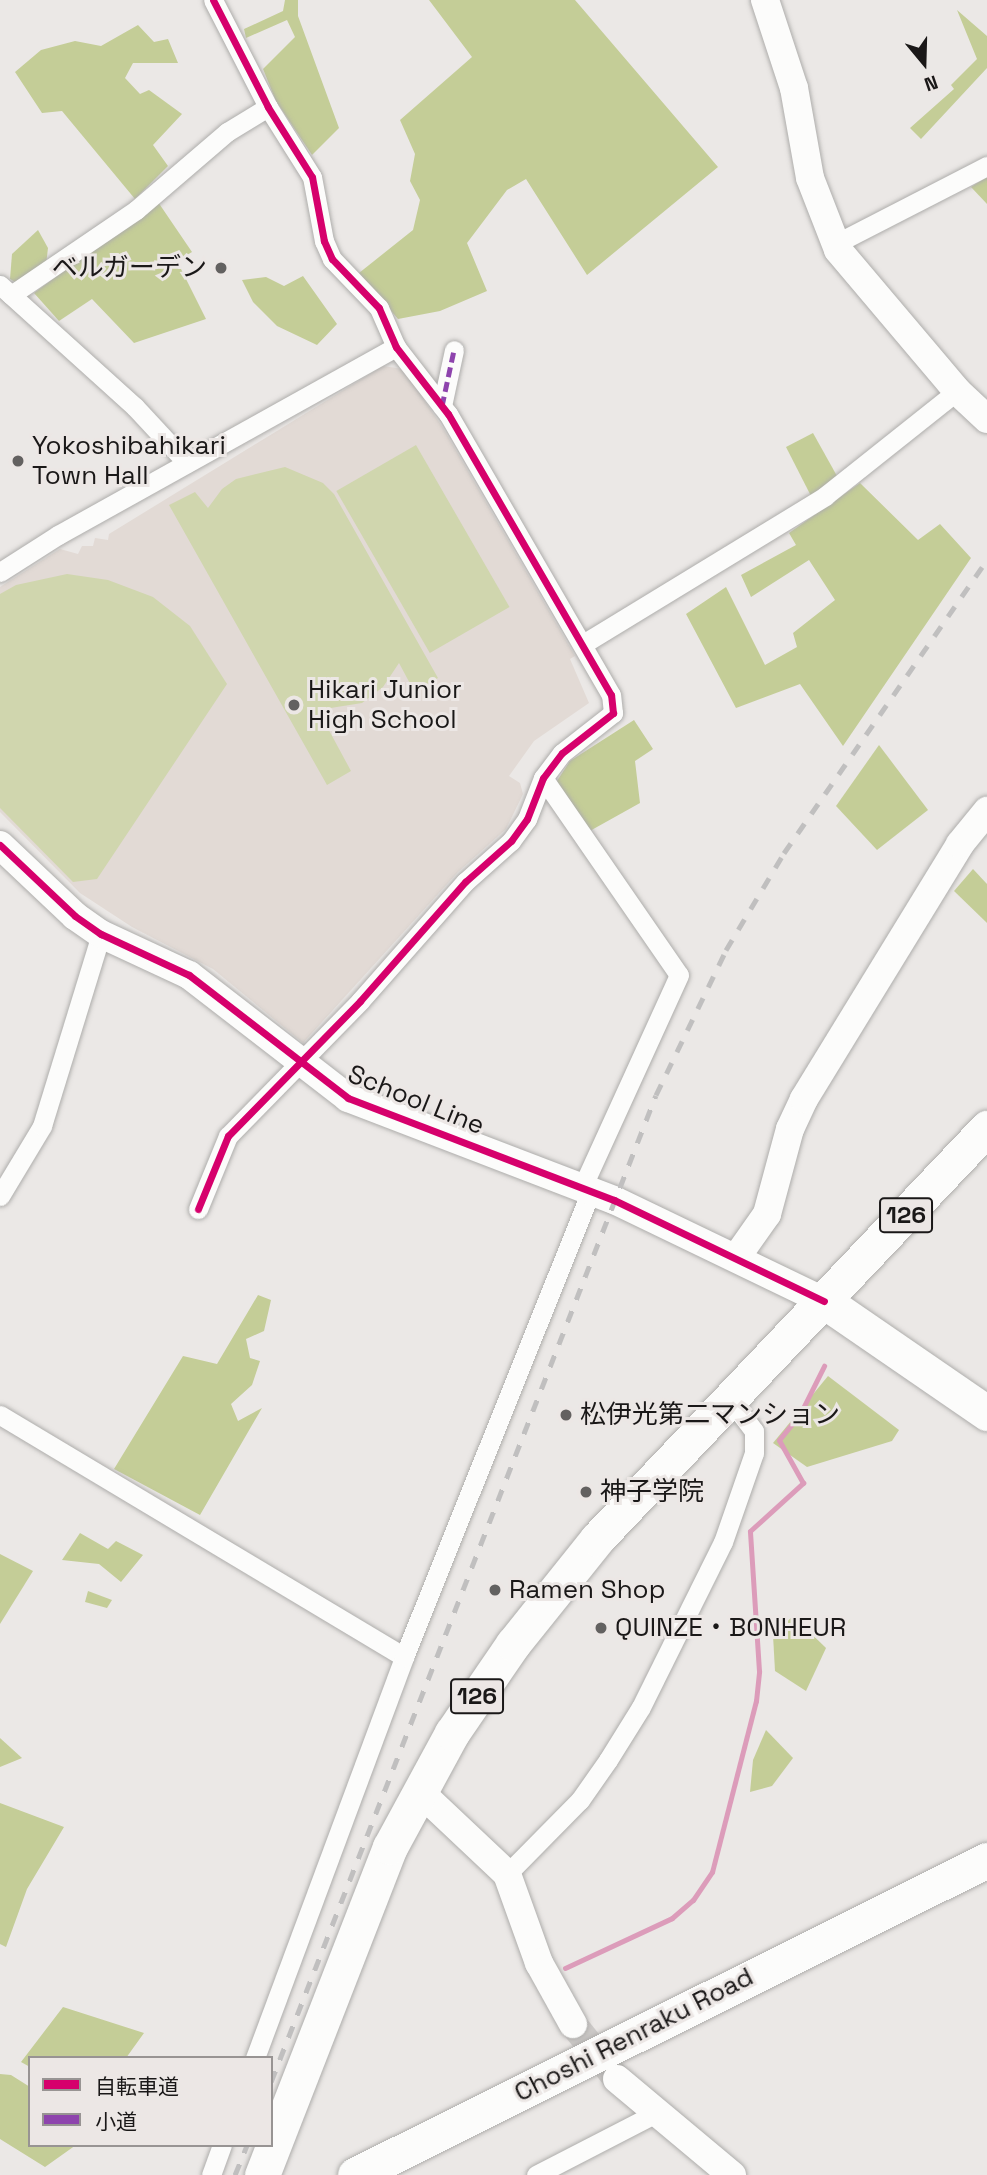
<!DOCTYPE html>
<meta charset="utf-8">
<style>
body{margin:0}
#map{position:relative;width:987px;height:2175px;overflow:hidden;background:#ebe8e6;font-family:"Space Grotesk","Noto Sans JP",sans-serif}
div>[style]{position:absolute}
.built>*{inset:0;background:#e2dad5}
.green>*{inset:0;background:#d0d6ae;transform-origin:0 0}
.forest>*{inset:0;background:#c4cd97}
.stream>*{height:5px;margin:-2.5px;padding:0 2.5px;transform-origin:2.5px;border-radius:2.5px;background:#dc9cba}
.secondary-tunnel>*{height:28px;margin-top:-14px;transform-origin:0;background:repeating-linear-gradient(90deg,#ccc9c7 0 28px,transparent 0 42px)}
.roads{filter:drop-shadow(0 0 2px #aeadab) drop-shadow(0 0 2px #aeadab)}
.street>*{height:19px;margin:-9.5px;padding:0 9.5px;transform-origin:9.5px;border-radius:9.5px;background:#fcfcfb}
.secondary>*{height:28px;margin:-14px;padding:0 14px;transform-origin:14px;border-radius:14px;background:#fcfcfb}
.highway>*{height:35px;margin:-17.5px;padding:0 17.5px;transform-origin:17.5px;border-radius:17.5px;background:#fcfcfb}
.rail>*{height:5px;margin-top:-2.5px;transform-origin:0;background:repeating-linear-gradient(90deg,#c0bfbf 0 12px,transparent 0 24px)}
.quiet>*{height:5px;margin-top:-2.5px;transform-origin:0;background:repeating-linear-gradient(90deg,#8e44ad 0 10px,transparent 0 15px)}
.cycleway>*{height:7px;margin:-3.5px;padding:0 3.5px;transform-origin:3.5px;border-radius:3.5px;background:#d6006c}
.dots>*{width:19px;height:19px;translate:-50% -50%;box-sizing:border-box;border:4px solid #ece7e5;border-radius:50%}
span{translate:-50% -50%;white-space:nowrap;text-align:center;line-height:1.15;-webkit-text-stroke:6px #ece7e5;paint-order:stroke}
.shield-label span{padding:2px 5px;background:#ece7e5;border:2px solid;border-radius:5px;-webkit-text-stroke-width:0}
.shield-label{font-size:24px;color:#1a1818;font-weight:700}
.poi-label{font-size:26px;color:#1a1818}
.right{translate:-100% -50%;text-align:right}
.left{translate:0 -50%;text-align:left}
.street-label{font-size:26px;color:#1a1818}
.legend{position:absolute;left:28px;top:2056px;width:245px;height:91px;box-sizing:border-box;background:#ece7e5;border:2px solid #989493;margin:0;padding:9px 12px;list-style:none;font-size:21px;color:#1a1818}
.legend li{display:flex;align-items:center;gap:14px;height:35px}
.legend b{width:35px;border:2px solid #989493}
.north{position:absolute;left:889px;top:28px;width:70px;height:70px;-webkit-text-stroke:5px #ece7e5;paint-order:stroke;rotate:161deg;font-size:19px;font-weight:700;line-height:28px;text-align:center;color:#1a1818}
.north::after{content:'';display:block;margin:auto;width:24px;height:32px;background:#1a1818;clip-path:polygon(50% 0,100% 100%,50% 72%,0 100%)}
</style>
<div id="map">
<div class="built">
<div style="clip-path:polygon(383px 366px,403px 369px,443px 428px,575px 656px,570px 659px,589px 703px,534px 741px,509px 776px,520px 783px,523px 794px,506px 829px,458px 872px,303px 1043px,213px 969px,132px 927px,80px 893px,0 812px,0 587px,60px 549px,78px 554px,82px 546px,93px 546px,95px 538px,108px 540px,109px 534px)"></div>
</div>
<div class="green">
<div style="left:416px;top:445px;width:187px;height:92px;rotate:60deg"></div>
<div style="clip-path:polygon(285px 467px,323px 483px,334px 494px,438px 678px,414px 691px,399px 663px,383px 687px,362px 703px,318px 710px,351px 771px,327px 785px,169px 505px,195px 492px,208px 508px,222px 489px,236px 479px)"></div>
<div style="clip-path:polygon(67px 574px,108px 580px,153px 597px,190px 626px,227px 684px,97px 879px,73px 882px,0 808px,0 594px,16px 585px)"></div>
</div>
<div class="forest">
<div style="clip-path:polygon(285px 0,298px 0,298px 16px,339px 128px,312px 155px,276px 101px,263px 69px,295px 37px,287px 20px,246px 38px,244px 29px,283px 11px)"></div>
<div style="clip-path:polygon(429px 0,575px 0,718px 167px,587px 275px,526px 179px,507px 190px,467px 243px,487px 291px,440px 311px,398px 319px,359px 273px,413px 230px,420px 200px,410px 181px,415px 154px,400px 120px,472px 57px)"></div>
<div style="clip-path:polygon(957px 10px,987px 36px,987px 68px,921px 139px,910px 128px,954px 89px,951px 85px,977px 59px)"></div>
<div style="clip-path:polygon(138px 25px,154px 42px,168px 39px,178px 63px,133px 63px,125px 78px,140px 94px,149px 90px,182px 114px,153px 145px,168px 166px,135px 199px,62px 111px,42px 113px,15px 72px,41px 50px,75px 41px,101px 46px)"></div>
<div style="clip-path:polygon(987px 177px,987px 204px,971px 187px)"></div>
<div style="clip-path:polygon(158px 202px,192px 252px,177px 261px,206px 319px,134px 343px,92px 299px,59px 321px,34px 293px)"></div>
<div style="clip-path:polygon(38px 230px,48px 248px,46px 265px,17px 283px,10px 279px,12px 254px)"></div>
<div style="clip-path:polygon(303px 276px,337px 324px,317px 345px,277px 326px,253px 302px,242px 280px,266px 277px,284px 286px)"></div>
<div style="clip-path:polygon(813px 433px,837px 476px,811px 496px,786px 447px)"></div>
<div style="clip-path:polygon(860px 483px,918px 540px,940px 524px,971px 558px,843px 746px,800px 684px,736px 708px,686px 614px,726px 587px,765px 665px,797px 647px,793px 633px,835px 600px,809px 560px,751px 597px,741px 575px,796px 545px,789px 533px)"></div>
<div style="clip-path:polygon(634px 720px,653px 749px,635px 761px,640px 803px,588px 832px,553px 787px,570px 761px)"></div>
<div style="clip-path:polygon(879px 745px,928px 810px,877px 850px,836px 806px)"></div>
<div style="clip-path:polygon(973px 869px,987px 884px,987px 923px,954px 891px)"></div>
<div style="clip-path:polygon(258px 1295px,271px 1300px,264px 1331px,246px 1339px,250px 1358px,260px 1361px,252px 1385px,231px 1404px,238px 1421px,262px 1408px,200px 1515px,114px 1469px,183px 1356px,217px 1364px)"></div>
<div style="clip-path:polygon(828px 1376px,899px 1430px,892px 1441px,807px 1467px,773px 1443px)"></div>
<div style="clip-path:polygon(80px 1533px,108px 1549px,116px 1541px,143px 1555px,121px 1582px,99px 1564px,62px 1560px)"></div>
<div style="clip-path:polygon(0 1554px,33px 1571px,0 1624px)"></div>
<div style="clip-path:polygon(88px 1591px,112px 1600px,107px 1608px,85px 1602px)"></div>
<div style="clip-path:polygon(793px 1616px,826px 1648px,806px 1691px,775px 1671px,773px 1635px)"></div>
<div style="clip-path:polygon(766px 1730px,793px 1758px,772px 1786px,750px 1792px,753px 1760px)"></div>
<div style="clip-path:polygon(0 1738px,22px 1758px,0 1767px)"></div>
<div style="clip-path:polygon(0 1803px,64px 1827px,27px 1889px,6px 1947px,0 1944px)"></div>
<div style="clip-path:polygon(63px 2007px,144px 2033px,126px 2058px,30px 2058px,30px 2067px,21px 2062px)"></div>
<div style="clip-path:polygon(0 2074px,11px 2075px,30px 2087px,30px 2145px,76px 2145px,45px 2167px,0 2139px)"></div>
</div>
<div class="stream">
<div style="left:565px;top:1968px;width:118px;rotate:-25deg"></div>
<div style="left:672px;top:1918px;width:28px;rotate:-41deg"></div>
<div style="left:693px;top:1900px;width:34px;rotate:-56deg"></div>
<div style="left:712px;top:1872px;width:177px;rotate:-75.6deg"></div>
<div style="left:756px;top:1701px;width:30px;rotate:-84deg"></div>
<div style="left:759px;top:1671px;width:140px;rotate:-93.7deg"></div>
<div style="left:750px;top:1531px;width:72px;rotate:-42.2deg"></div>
<div style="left:803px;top:1483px;width:49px;rotate:-119.2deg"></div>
<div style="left:779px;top:1440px;width:33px;rotate:-51deg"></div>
<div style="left:800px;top:1414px;width:54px;rotate:-63.4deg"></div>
</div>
<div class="secondary-tunnel">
<div style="left:573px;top:2024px;width:70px;rotate:51.3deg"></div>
</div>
<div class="roads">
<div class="street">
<div style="left:835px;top:244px;width:171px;rotate:-27.2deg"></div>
<div style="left:0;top:285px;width:182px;rotate:42.1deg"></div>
<div style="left:135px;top:407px;width:76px;rotate:47.1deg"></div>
<div style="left:11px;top:295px;width:151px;rotate:-34.2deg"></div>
<div style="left:136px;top:210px;width:120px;rotate:-40.6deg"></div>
<div style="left:227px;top:132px;width:48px;rotate:-31.4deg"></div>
<div style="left:442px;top:406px;width:57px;rotate:-77.9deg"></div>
<div style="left:0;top:572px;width:69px;rotate:-32.5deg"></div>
<div style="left:58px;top:535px;width:387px;rotate:-29.1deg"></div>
<div style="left:583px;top:644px;width:284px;rotate:-31.4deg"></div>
<div style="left:825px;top:496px;width:169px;rotate:-38.5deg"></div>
<div style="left:543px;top:778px;width:239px;rotate:55.4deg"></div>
<div style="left:679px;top:975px;width:234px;rotate:114.5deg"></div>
<div style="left:0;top:1196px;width:82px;rotate:-59deg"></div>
<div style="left:42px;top:1126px;width:201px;rotate:-72.9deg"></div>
<div style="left:198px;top:1209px;width:79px;rotate:-67.7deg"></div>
<div style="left:228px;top:1136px;width:189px;rotate:-45.6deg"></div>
<div style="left:360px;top:1001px;width:159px;rotate:-48.6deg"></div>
<div style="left:465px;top:882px;width:62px;rotate:-41.7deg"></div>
<div style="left:511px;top:841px;width:27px;rotate:-54deg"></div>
<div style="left:527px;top:819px;width:44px;rotate:-68.7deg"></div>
<div style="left:543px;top:778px;width:31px;rotate:-53deg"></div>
<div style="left:562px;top:753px;width:65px;rotate:-38.1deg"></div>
<div style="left:613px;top:713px;width:18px;rotate:-96deg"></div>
<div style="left:611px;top:695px;width:325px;rotate:-120.1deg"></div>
<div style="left:448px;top:414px;width:85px;rotate:-127.8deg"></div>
<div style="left:396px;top:347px;width:43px;rotate:-113.6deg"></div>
<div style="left:379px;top:308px;width:68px;rotate:-133.8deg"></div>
<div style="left:332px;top:259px;width:20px;rotate:-114deg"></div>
<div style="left:324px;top:241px;width:65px;rotate:-100.6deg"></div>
<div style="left:312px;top:177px;width:83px;rotate:-122.2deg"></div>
<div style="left:268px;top:107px;width:120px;rotate:-117.2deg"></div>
<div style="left:0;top:1415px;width:471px;rotate:30.9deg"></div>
<div style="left:507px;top:1874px;width:104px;rotate:-45.4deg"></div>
<div style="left:580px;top:1800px;width:49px;rotate:-55deg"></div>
<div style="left:608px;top:1760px;width:62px;rotate:-58.1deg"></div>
<div style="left:641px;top:1707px;width:184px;rotate:-63.6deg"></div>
<div style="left:723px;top:1542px;width:94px;rotate:-70.8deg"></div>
<div style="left:754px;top:1453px;width:22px;rotate:-90deg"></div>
<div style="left:754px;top:1431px;width:41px;rotate:-127.1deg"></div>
<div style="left:255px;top:2058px;width:428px;rotate:-69.6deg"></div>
<div style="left:404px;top:1657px;width:502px;rotate:-68.14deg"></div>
<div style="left:211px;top:2175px;width:32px;rotate:-70deg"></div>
<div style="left:536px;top:2175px;width:135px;rotate:-27.3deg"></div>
</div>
<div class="secondary">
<div style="left:765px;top:0;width:93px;rotate:71.8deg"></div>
<div style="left:794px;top:88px;width:91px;rotate:79.9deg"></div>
<div style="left:810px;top:178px;width:77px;rotate:68.7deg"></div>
<div style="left:838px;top:250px;width:185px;rotate:49.8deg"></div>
<div style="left:957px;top:391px;width:41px;rotate:43deg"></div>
<div style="left:0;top:845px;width:103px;rotate:43.4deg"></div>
<div style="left:75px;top:916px;width:32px;rotate:35deg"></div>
<div style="left:101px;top:934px;width:97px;rotate:25deg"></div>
<div style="left:189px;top:975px;width:201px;rotate:37.7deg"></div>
<div style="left:348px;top:1098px;width:285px;rotate:21deg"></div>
<div style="left:614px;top:1200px;width:233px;rotate:25.7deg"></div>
<div style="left:736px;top:1258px;width:54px;rotate:-54.8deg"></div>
<div style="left:767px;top:1214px;width:88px;rotate:-74.9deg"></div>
<div style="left:790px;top:1129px;width:33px;rotate:-65deg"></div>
<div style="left:804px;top:1099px;width:299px;rotate:-58.5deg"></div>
<div style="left:960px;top:844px;width:43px;rotate:-50.7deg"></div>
<div style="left:419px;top:1791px;width:121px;rotate:43.3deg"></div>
<div style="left:507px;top:1874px;width:95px;rotate:70.2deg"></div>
<div style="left:539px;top:1963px;width:70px;rotate:60.9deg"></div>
<div style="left:617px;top:2079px;width:150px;rotate:39.9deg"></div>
</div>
<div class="highway">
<div style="left:824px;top:1301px;width:198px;rotate:34.5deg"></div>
<div style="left:262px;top:2175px;width:352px;rotate:-68.7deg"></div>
<div style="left:390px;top:1847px;width:130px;rotate:-61.5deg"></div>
<div style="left:452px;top:1733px;width:108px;rotate:-55.6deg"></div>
<div style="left:513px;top:1644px;width:134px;rotate:-51.3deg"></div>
<div style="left:597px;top:1539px;width:567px;rotate:-46.5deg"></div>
<div style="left:355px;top:2175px;width:706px;rotate:-26.49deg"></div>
</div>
</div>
<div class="rail">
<div style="left:271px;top:2082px;width:1059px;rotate:-68.69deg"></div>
<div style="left:656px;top:1095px;width:161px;rotate:-64.2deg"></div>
<div style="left:726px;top:950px;width:113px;rotate:-59.1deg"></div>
<div style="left:784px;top:853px;width:356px;rotate:-55.3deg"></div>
<div style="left:235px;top:2175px;width:32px;rotate:-68deg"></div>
</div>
<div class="quiet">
<div style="left:442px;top:406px;width:57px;rotate:-77.9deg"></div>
</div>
<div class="cycleway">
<div style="left:0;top:845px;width:103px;rotate:43.4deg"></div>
<div style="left:75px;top:916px;width:32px;rotate:35deg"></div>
<div style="left:101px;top:934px;width:97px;rotate:25deg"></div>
<div style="left:189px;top:975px;width:201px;rotate:37.7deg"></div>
<div style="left:348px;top:1098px;width:285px;rotate:21deg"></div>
<div style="left:614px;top:1200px;width:233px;rotate:25.7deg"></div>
<div style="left:198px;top:1209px;width:79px;rotate:-67.7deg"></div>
<div style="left:228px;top:1136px;width:189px;rotate:-45.6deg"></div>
<div style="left:360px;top:1001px;width:159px;rotate:-48.6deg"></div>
<div style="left:465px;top:882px;width:62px;rotate:-41.7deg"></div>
<div style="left:511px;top:841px;width:27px;rotate:-54deg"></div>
<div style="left:527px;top:819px;width:44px;rotate:-68.7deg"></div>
<div style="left:543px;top:778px;width:31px;rotate:-53deg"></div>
<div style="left:562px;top:753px;width:65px;rotate:-38.1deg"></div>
<div style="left:613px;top:713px;width:18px;rotate:-96deg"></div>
<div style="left:611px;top:695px;width:325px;rotate:-120.1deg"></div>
<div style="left:448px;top:414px;width:85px;rotate:-127.8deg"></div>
<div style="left:396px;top:347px;width:43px;rotate:-113.6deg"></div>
<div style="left:379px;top:308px;width:68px;rotate:-133.8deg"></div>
<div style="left:332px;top:259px;width:20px;rotate:-114deg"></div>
<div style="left:324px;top:241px;width:65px;rotate:-100.6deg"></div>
<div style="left:312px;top:177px;width:83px;rotate:-122.2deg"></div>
<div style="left:268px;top:107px;width:120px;rotate:-117.2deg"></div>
</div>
<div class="dots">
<div style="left:221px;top:268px;background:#636160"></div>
<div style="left:18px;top:461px;background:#636160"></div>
<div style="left:294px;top:705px;background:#636160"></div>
<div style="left:566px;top:1415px;background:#636160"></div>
<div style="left:586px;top:1492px;background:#636160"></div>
<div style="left:495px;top:1590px;background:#636160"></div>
<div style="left:601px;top:1628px;background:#636160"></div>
</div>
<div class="shield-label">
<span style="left:906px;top:1215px">126</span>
<span style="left:477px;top:1696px">126</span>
</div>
<div class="poi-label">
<span class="right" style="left:207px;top:268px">ベルガーデン</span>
<span class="left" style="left:32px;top:461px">Yokoshibahikari<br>Town Hall</span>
<span class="left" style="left:308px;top:705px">Hikari Junior<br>High School</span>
<span class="left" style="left:580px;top:1415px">松伊光第二マンション</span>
<span class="left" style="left:600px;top:1492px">神子学院</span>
<span class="left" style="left:509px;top:1590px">Ramen Shop</span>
<span class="left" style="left:615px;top:1628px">QUINZE・BONHEUR</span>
</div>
<div class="street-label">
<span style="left:416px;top:1100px;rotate:22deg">School Line</span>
<span style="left:634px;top:2035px;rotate:-27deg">Choshi Renraku Road</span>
</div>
<ul class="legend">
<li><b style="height:9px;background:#d6006c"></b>自転車道</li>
<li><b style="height:9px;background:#8e44ad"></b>小道</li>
</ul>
<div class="north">N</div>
</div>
